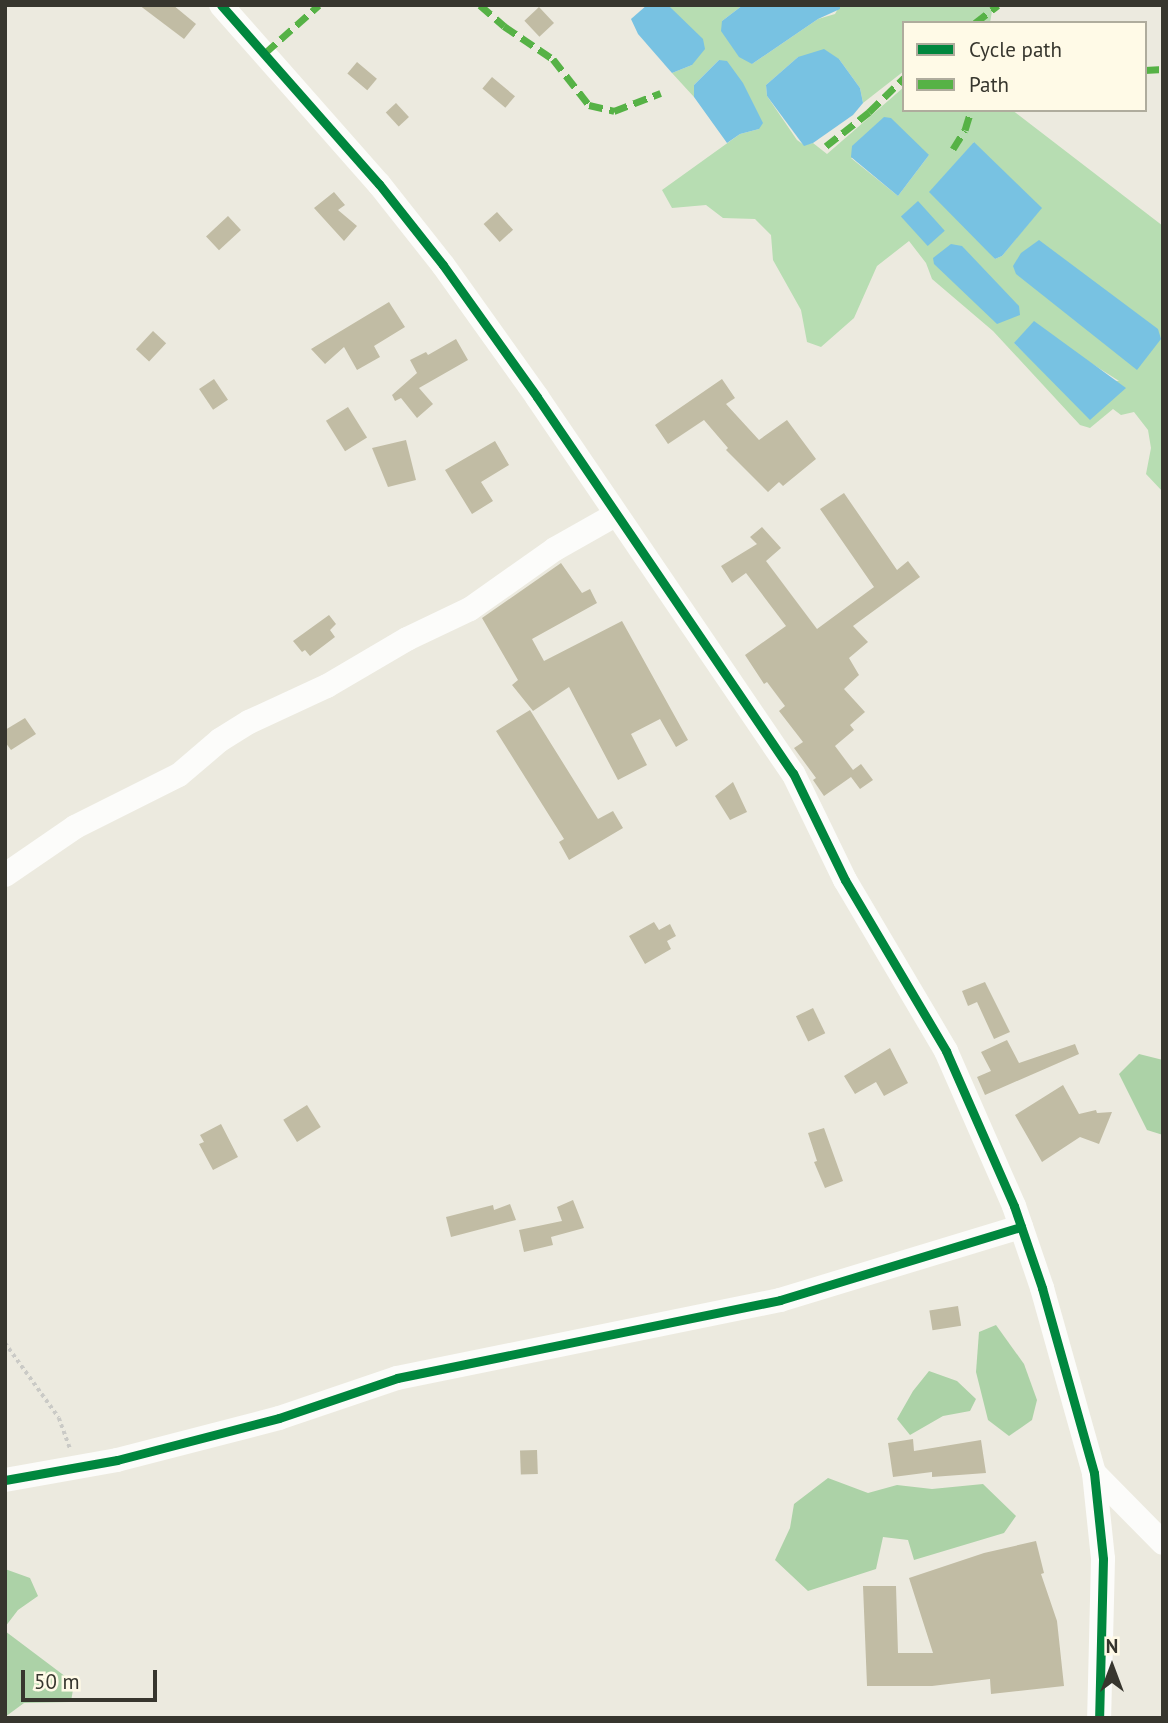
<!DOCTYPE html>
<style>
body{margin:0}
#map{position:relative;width:1168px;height:1723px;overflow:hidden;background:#eceadf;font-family:"PT Sans",sans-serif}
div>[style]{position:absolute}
.green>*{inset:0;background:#b7ddb2}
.forest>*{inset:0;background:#acd2a7}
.water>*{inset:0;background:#78c2e2;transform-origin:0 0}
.building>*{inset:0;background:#c1bca4;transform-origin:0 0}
.path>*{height:3.5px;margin-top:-1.75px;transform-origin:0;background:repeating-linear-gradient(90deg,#cacac6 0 3.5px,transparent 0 7px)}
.minor>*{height:24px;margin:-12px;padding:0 12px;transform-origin:12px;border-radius:12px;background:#fcfcfa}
.quiet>*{height:7px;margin-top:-3.5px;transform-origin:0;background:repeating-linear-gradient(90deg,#56b246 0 14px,transparent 0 21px)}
.cycleway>*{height:9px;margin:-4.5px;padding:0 4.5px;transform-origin:4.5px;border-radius:4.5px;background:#00873e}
span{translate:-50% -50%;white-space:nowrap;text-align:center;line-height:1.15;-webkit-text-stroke:5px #fffae7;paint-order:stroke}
.frame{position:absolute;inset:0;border:7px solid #37362e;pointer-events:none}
.legend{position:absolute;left:902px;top:21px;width:245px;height:91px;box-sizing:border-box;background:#fffae7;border:2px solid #afac9d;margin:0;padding:9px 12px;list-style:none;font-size:21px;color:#37362e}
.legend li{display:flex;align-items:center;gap:14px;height:35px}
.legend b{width:35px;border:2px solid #afac9d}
.north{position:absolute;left:1077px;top:1632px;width:70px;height:70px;-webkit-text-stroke:5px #fffae7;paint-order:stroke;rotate:0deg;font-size:19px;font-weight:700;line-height:28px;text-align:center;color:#37362e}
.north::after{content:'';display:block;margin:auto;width:24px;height:32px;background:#37362e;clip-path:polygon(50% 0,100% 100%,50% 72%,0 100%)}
.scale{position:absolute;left:21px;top:1670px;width:136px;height:32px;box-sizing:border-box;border:4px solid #37362e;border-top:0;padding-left:9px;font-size:21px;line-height:24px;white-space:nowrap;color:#37362e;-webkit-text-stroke:5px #fffae7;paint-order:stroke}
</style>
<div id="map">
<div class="green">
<div style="clip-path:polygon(evenodd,668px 5px,743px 5px,722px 21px,752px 64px,818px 19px,835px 14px,840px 5px,993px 5px,990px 23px,904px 23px,904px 71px,863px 103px,860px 88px,839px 59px,798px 57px,766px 85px,767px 96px,797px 140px,804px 145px,813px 143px,827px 154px,904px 87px,904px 110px,1012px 110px,1163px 226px,1163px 492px,1146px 474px,1151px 448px,1148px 430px,1134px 412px,1121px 415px,1113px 409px,1090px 428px,1080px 425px,993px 331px,932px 279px,926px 263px,909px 241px,877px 266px,854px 318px,821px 347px,807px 342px,801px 310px,773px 260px,771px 235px,755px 219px,723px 218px,706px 205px,672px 208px,662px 190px,740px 134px,759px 129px,719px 60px,694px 85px,694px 97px,672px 73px,692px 65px,676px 14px,668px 5px,973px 142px,1041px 208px,1002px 256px,995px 259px,989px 252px,973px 142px,668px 5px,929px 155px,898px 196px,851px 158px,929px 155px,668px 5px,1014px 343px,1083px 358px,1119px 381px,1052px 379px,1014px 343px)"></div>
</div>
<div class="forest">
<div style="clip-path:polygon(1139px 1054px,1163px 1060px,1163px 1135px,1147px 1130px,1119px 1074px)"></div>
<div style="clip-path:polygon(996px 1325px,1024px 1364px,1037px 1400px,1032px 1420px,1009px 1436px,988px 1420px,976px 1372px,979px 1332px)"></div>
<div style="clip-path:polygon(929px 1371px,957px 1381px,976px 1399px,970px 1411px,943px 1416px,910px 1435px,897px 1419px,913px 1391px)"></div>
<div style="clip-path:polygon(828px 1478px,868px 1493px,897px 1485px,932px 1489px,983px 1484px,1016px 1516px,1004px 1533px,914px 1560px,908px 1540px,883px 1537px,876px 1569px,808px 1591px,775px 1560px,790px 1528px,794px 1504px)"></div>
<div style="clip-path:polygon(5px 1569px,30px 1578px,38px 1596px,18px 1610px,5px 1627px)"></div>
<div style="clip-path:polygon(5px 1631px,74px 1683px,71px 1702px,24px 1703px,5px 1717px)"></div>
</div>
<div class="water">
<div style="clip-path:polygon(647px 5px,668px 5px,703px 39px,705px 49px,692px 65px,672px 73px,638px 34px,631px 19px)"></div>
<div style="clip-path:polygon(743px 5px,840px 5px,840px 9px,818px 19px,752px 64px,739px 57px,721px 31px,722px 21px)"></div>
<div style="clip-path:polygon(824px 49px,839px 59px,860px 88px,863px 103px,853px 115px,813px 143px,804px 146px,767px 96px,766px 85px,798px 57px)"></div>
<div style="clip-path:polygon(719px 60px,727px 61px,743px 83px,763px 123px,759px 129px,740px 134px,727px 143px,694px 97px,694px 85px)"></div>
<div style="clip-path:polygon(884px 117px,891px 118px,929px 155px,898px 196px,851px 157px,852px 146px)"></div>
<div style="clip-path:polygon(974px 142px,1042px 208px,1002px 256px,995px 259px,929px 192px)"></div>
<div style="left:918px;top:201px;width:40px;height:23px;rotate:48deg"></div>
<div style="clip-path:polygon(1039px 240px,1158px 329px,1161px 339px,1137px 370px,1016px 274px,1013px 266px,1021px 253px)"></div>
<div style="clip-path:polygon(951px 244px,962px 246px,1019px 306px,1020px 315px,997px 324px,934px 264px,933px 258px)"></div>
<div style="clip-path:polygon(1034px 321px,1126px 388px,1090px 420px,1014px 343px)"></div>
</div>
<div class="building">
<div style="clip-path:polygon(139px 5px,173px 5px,196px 24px,184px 39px)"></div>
<div style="left:539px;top:7px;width:22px;height:20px;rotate:47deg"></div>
<div style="left:357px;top:62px;width:26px;height:15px;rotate:40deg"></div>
<div style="left:492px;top:77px;width:30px;height:15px;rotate:40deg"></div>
<div style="left:396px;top:103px;width:19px;height:14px;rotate:47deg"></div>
<div style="clip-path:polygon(334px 192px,345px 205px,338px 210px,357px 226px,344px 241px,314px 208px)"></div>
<div style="left:497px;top:212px;width:24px;height:18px;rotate:48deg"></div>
<div style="left:228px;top:216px;width:19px;height:30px;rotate:47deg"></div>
<div style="clip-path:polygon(389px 302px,405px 327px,374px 346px,380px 357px,357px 370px,344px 347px,325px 364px,311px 349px)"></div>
<div style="left:153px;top:331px;width:18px;height:25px;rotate:43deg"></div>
<div style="clip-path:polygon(456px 339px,468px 360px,419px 388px,433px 404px,417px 418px,401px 398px,395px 401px,392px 395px,417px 373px,410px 360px,426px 352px,428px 355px)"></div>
<div style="left:214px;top:379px;width:25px;height:18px;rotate:56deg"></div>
<div style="clip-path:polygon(722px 379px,735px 398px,726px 404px,759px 440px,787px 420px,816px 459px,783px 486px,779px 482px,768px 492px,726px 450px,728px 448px,704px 420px,668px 444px,655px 425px)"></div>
<div style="left:348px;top:407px;width:36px;height:26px;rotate:58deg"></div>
<div style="clip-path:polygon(406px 440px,416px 480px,388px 487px,372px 448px)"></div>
<div style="clip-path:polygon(495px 441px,509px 465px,481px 482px,493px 501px,472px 514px,445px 470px)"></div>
<div style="clip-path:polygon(844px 493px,897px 570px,908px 561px,920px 577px,853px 626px,868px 642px,849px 658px,859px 675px,844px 689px,865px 712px,850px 725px,854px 730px,835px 746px,853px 770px,861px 764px,873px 780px,860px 789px,851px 777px,824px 796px,813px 780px,816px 778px,794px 748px,803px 742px,779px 711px,785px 706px,767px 682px,764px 684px,745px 655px,786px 626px,746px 573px,732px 583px,721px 566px,757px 544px,750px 537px,762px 527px,781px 548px,766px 561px,817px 629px,874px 587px,820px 509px)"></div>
<div style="clip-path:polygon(561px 563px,582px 593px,590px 589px,597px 603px,532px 639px,544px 661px,622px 621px,688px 740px,676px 747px,660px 719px,631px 734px,647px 765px,618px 780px,569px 687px,533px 711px,512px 685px,518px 680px,482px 618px)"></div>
<div style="clip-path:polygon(329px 615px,336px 624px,330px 630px,335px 637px,310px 656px,305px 650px,302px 652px,293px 641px)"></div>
<div style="clip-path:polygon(530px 710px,598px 819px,613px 811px,623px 828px,569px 860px,559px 842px,564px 839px,496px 731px)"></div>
<div style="clip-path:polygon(25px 718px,36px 734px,11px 750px,5px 742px,5px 730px)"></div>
<div style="clip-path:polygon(733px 782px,747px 812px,730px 820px,715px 796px)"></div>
<div style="clip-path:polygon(654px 922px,659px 930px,670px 924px,676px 936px,667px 941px,671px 949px,645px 964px,629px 936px)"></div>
<div style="clip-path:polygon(985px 982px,1010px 1032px,994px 1039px,977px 1002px,968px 1006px,962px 991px)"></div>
<div style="left:813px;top:1008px;width:28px;height:19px;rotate:64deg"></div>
<div style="clip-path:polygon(1007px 1040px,1019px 1063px,1075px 1044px,1079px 1054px,985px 1095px,977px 1077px,991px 1071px,981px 1052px)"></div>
<div style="clip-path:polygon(890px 1048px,908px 1083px,884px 1096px,876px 1082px,855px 1094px,844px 1076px)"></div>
<div style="clip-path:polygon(1063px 1085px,1079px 1114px,1096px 1110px,1097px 1113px,1112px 1112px,1099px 1144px,1080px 1137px,1042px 1162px,1015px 1115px)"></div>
<div style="left:307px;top:1105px;width:26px;height:28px;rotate:58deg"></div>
<div style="clip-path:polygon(221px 1124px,238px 1157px,213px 1170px,199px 1144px,204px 1142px,200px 1135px)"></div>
<div style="clip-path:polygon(824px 1128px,843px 1181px,825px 1188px,814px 1162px,817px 1161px,808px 1133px)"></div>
<div style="clip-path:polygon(573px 1200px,584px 1228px,551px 1237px,553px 1245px,524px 1252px,519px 1230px,562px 1221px,557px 1207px)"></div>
<div style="clip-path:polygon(510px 1204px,516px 1220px,451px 1237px,446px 1217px,493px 1205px,494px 1210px)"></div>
<div style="left:958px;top:1306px;width:20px;height:29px;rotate:81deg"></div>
<div style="clip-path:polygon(913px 1439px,914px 1451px,981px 1440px,986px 1473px,932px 1477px,932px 1472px,893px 1477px,888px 1443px)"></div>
<div style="left:537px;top:1450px;width:24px;height:17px;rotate:88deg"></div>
<div style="clip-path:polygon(1036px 1541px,1044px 1573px,1041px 1574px,1057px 1621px,1064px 1686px,991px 1694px,990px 1679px,932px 1686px,867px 1686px,863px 1586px,896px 1586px,898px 1653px,933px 1653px,909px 1578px,984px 1553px)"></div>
</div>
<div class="path">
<div style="left:5px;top:1343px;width:92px;rotate:54.2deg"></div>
<div style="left:59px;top:1418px;width:33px;rotate:70deg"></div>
</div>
<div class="minor">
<div style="left:221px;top:5px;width:239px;rotate:48.6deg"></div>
<div style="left:379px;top:184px;width:103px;rotate:51.7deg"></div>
<div style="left:443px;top:265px;width:162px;rotate:54.5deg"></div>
<div style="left:537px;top:397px;width:455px;rotate:55.8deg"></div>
<div style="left:793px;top:773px;width:119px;rotate:64.1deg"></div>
<div style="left:845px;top:880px;width:199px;rotate:59.4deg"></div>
<div style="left:946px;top:1051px;width:169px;rotate:66.3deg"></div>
<div style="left:1014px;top:1206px;width:87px;rotate:71.1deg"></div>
<div style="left:1042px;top:1288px;width:192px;rotate:74.3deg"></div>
<div style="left:1094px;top:1473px;width:86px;rotate:84deg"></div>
<div style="left:1103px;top:1559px;width:159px;rotate:91.4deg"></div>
<div style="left:5px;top:875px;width:85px;rotate:-34.4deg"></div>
<div style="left:75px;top:827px;width:116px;rotate:-26.6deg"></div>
<div style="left:179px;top:775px;width:54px;rotate:-40.5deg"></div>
<div style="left:220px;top:740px;width:34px;rotate:-32deg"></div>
<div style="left:249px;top:722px;width:86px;rotate:-24.8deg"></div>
<div style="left:327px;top:686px;width:93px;rotate:-30.4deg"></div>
<div style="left:407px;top:639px;width:70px;rotate:-25.5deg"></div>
<div style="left:470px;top:609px;width:104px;rotate:-35.2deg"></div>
<div style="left:555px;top:549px;width:69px;rotate:-29.5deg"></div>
<div style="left:1094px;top:1473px;width:98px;rotate:45.4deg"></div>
<div style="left:5px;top:1480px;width:114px;rotate:-10.1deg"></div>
<div style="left:117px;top:1460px;width:167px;rotate:-14.5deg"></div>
<div style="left:279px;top:1418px;width:125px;rotate:-18.7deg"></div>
<div style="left:397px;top:1378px;width:391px;rotate:-11.5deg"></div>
<div style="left:780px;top:1300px;width:252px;rotate:-16.9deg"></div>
</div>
<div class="quiet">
<div style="left:480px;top:5px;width:32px;rotate:41deg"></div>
<div style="left:504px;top:26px;width:59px;rotate:34deg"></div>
<div style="left:553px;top:59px;width:58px;rotate:52deg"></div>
<div style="left:589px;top:105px;width:26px;rotate:13deg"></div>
<div style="left:614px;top:111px;width:50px;rotate:-21deg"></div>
<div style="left:975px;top:23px;width:29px;rotate:-38deg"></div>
<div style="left:265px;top:53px;width:72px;rotate:-41.6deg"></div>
<div style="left:1145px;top:70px;width:18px;rotate:-3deg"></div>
<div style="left:826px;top:146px;width:55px;rotate:-38.3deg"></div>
<div style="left:869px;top:112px;width:49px;rotate:-44.2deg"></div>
<div style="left:953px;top:149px;width:22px;rotate:-58deg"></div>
<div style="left:965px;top:130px;width:21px;rotate:-73deg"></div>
</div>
<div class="cycleway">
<div style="left:221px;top:5px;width:239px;rotate:48.6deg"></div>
<div style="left:379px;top:184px;width:103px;rotate:51.7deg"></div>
<div style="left:443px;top:265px;width:162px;rotate:54.5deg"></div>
<div style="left:537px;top:397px;width:455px;rotate:55.8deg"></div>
<div style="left:793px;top:773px;width:119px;rotate:64.1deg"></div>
<div style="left:845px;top:880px;width:199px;rotate:59.4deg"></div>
<div style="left:946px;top:1051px;width:169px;rotate:66.3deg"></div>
<div style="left:1014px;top:1206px;width:87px;rotate:71.1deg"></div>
<div style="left:1042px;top:1288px;width:192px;rotate:74.3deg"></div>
<div style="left:1094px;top:1473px;width:86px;rotate:84deg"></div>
<div style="left:1103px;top:1559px;width:159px;rotate:91.4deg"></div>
<div style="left:5px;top:1480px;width:114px;rotate:-10.1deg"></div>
<div style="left:117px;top:1460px;width:167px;rotate:-14.5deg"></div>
<div style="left:279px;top:1418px;width:125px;rotate:-18.7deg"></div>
<div style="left:397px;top:1378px;width:391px;rotate:-11.5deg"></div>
<div style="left:780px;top:1300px;width:252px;rotate:-16.9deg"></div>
</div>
<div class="frame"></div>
<ul class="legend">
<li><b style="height:9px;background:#00873e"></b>Cycle path</li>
<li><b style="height:9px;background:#56b246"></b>Path</li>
</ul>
<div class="north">N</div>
<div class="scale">50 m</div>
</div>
